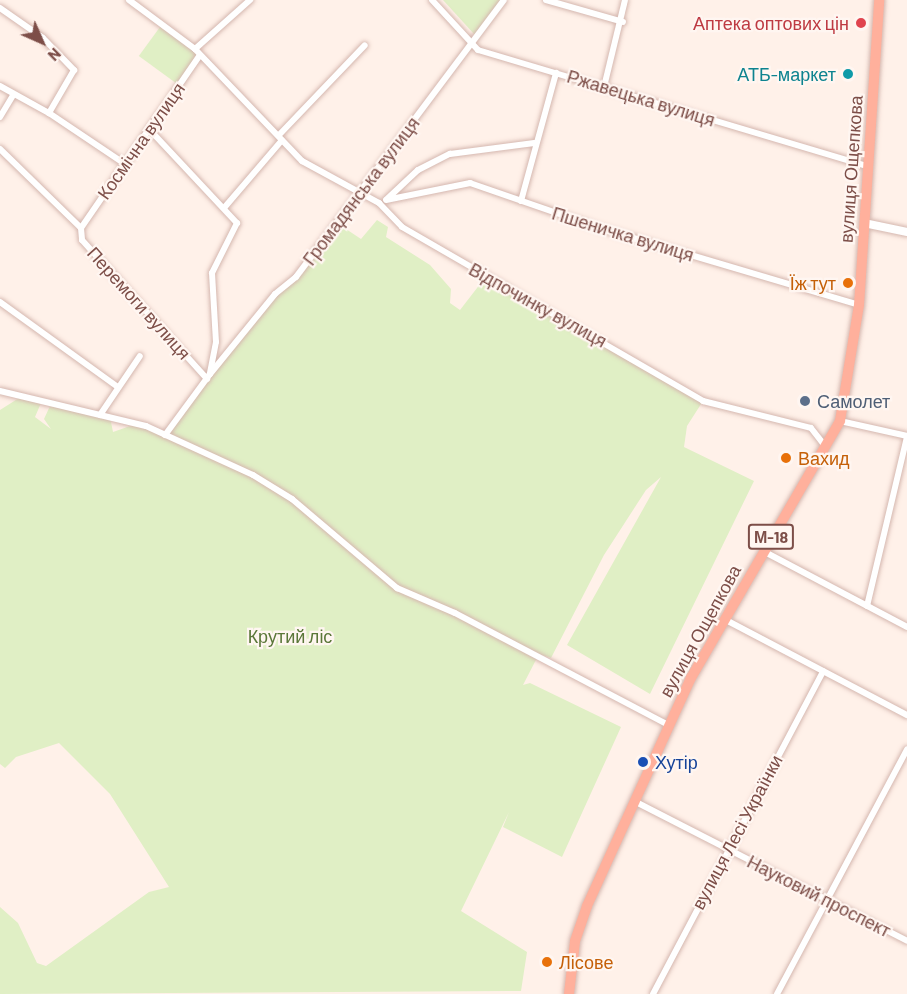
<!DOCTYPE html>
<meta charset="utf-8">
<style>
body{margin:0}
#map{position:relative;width:907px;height:994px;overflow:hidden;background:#fff1e9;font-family:Barlow,sans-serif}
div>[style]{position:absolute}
.green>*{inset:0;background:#e0efc5;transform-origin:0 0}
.roads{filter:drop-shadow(0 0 2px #d5b7af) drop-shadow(0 0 2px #d5b7af)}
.minor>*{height:6px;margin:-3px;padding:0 3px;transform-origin:3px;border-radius:3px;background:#fff}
.tertiary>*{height:8px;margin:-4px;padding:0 4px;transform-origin:4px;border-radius:4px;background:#fff}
.trunk>*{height:10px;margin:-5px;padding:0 5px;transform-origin:5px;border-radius:5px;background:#ffb09c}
.dots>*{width:16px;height:16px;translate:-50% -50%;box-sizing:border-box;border:3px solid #fff6f1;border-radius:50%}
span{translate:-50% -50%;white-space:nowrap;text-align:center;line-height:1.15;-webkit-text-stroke:4.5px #fff6f1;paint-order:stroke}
.shield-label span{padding:2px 4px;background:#fff6f1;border:2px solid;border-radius:4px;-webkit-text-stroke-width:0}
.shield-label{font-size:16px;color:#7d4e48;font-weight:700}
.health-label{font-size:18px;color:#be3a42}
.right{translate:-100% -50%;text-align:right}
.culture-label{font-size:18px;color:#0d838f}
.street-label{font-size:18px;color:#7d4e48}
.food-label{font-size:18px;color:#c56008}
.left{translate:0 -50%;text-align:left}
.service-label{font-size:18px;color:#4e5e75}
.park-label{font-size:18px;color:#5b7739}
.transit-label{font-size:18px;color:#164399}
.north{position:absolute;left:12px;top:12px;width:60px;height:60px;-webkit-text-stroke:4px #fff6f1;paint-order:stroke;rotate:135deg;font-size:16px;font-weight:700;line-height:24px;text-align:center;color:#7d4e48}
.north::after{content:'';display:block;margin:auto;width:21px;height:27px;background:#7d4e48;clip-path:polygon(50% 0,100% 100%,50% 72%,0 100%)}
</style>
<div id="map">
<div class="green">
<div style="clip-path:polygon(443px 0,506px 0,482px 33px,474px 34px)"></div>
<div style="left:160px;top:27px;width:47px;height:36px;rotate:36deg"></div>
<div style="clip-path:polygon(377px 220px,388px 227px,386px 237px,430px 265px,451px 289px,450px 303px,460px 310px,484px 279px,703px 401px,687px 426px,684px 447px,754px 481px,650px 694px,567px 645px,661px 477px,646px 490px,604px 555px,551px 658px,539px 654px,523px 685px,530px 683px,621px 727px,562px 857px,503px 827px,509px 812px,461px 911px,527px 952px,521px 991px,0 994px,0 907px,18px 923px,37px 963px,46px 966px,149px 892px,169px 887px,110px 794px,59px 743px,16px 757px,5px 768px,0 764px,0 410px,19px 398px,41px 403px,35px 417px,51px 429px,44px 419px,50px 406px,110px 417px,113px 432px,133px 425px,164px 434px,337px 223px,361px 239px)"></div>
</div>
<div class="roads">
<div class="minor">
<div style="left:129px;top:0;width:82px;rotate:36.6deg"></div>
<div style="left:195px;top:49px;width:155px;rotate:46.3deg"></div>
<div style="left:302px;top:161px;width:88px;rotate:28.6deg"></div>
<div style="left:432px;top:0;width:68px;rotate:47.4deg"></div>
<div style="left:478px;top:50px;width:407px;rotate:16.6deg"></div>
<div style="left:546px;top:0;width:80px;rotate:15.9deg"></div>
<div style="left:0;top:8px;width:52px;rotate:34.9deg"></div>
<div style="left:43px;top:38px;width:45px;rotate:45.9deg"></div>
<div style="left:74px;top:70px;width:50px;rotate:120.2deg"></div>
<div style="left:195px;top:49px;width:74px;rotate:-41.7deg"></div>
<div style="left:0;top:86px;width:56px;rotate:28.9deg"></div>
<div style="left:604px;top:87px;width:89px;rotate:-76.4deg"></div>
<div style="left:49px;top:113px;width:92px;rotate:33.9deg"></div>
<div style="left:0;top:117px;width:26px;rotate:-59deg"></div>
<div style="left:149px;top:129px;width:129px;rotate:46.9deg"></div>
<div style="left:237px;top:223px;width:56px;rotate:116.6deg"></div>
<div style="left:212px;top:273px;width:69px;rotate:86.7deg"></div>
<div style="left:216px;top:342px;width:33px;rotate:101deg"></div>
<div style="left:210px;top:374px;width:76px;rotate:126.4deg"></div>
<div style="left:279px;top:135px;width:124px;rotate:-46.3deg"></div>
<div style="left:0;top:149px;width:113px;rotate:44.3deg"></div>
<div style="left:81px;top:228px;width:12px;rotate:85deg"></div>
<div style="left:82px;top:240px;width:187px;rotate:48deg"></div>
<div style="left:387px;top:199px;width:42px;rotate:-43.1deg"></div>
<div style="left:418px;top:170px;width:36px;rotate:-27deg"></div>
<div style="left:450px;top:154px;width:85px;rotate:-7.5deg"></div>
<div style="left:386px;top:200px;width:86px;rotate:-11.4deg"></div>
<div style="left:470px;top:183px;width:141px;rotate:19.1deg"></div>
<div style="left:603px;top:229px;width:267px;rotate:16.5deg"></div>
<div style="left:521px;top:201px;width:133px;rotate:-74.7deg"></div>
<div style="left:379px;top:203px;width:33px;rotate:46deg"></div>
<div style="left:402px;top:227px;width:348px;rotate:30deg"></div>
<div style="left:703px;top:401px;width:111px;rotate:14deg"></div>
<div style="left:811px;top:428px;width:24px;rotate:52deg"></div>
<div style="left:224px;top:208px;width:89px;rotate:-49.5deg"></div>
<div style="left:81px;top:228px;width:210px;rotate:-55.5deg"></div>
<div style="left:0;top:302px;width:145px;rotate:35.8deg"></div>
<div style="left:210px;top:374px;width:103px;rotate:-50.9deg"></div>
<div style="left:275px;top:294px;width:27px;rotate:-39deg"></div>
<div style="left:296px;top:277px;width:346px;rotate:-53.1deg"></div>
<div style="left:0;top:391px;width:150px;rotate:13.5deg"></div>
<div style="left:146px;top:426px;width:118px;rotate:24.6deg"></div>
<div style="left:253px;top:475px;width:46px;rotate:31.6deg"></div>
<div style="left:292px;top:499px;width:138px;rotate:40.3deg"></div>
<div style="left:397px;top:588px;width:63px;rotate:23.3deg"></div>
<div style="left:455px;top:613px;width:241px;rotate:27.7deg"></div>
<div style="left:100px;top:415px;width:71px;rotate:-55.9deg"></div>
<div style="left:840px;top:421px;width:69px;rotate:12.6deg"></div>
<div style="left:763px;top:551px;width:163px;rotate:27.8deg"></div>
<div style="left:867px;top:606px;width:174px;rotate:-76.7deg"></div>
<div style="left:724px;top:619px;width:207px;rotate:27.7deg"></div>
<div style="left:634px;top:801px;width:307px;rotate:27.1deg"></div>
<div style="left:653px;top:994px;width:365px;rotate:-62.2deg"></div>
<div style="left:777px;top:994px;width:277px;rotate:-62deg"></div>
</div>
<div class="tertiary">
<div style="left:864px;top:223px;width:44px;rotate:11.8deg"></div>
</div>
<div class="trunk">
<div style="left:569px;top:994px;width:53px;rotate:-83.5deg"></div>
<div style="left:575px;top:941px;width:37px;rotate:-71deg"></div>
<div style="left:587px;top:906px;width:251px;rotate:-65.5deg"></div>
<div style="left:691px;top:678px;width:297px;rotate:-59.9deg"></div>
<div style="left:840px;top:421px;width:118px;rotate:-80.7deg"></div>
<div style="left:859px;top:305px;width:306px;rotate:-86.2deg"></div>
</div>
</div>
<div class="dots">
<div style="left:861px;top:23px;background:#e0444e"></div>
<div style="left:848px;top:74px;background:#0f9aa8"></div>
<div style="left:848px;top:283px;background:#e8710a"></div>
<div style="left:805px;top:401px;background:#5c6f8a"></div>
<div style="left:786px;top:458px;background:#e8710a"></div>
<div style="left:643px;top:762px;background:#1a4fb4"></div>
<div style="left:547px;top:962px;background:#e8710a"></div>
</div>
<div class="shield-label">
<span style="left:771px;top:537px">М-18</span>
</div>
<div class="health-label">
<span class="right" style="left:849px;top:23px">Аптека оптових цін</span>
</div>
<div class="culture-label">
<span class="right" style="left:836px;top:74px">АТБ-маркет</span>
</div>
<div class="street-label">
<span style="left:641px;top:98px;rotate:17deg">Ржавецька вулиця</span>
<span style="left:141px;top:141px;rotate:-55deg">Космічна вулиця</span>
<span style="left:851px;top:169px;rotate:-86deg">вулиця Ощепкова</span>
<span style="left:361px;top:191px;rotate:-53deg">Громадянська вулиця</span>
<span style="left:623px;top:234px;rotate:17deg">Пшеничка вулиця</span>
<span style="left:139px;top:303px;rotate:48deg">Перемоги вулиця</span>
<span style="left:538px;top:305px;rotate:29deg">Відпочинку вулиця</span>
<span style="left:700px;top:631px;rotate:-61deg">вулиця Ощепкова</span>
<span style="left:737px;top:832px;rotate:-62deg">вулиця Лесі Українки</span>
<span style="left:819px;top:896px;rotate:27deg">Науковий проспект</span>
</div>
<div class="food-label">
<span class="right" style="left:836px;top:283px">Їж тут</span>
<span class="left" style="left:798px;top:458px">Вахид</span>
<span class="left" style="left:559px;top:962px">Лісове</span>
</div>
<div class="service-label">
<span class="left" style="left:817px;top:401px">Самолет</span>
</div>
<div class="park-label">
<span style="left:290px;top:636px">Крутий ліс</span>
</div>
<div class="transit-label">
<span class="left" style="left:655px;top:762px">Хутір</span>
</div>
<div class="north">N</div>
</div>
